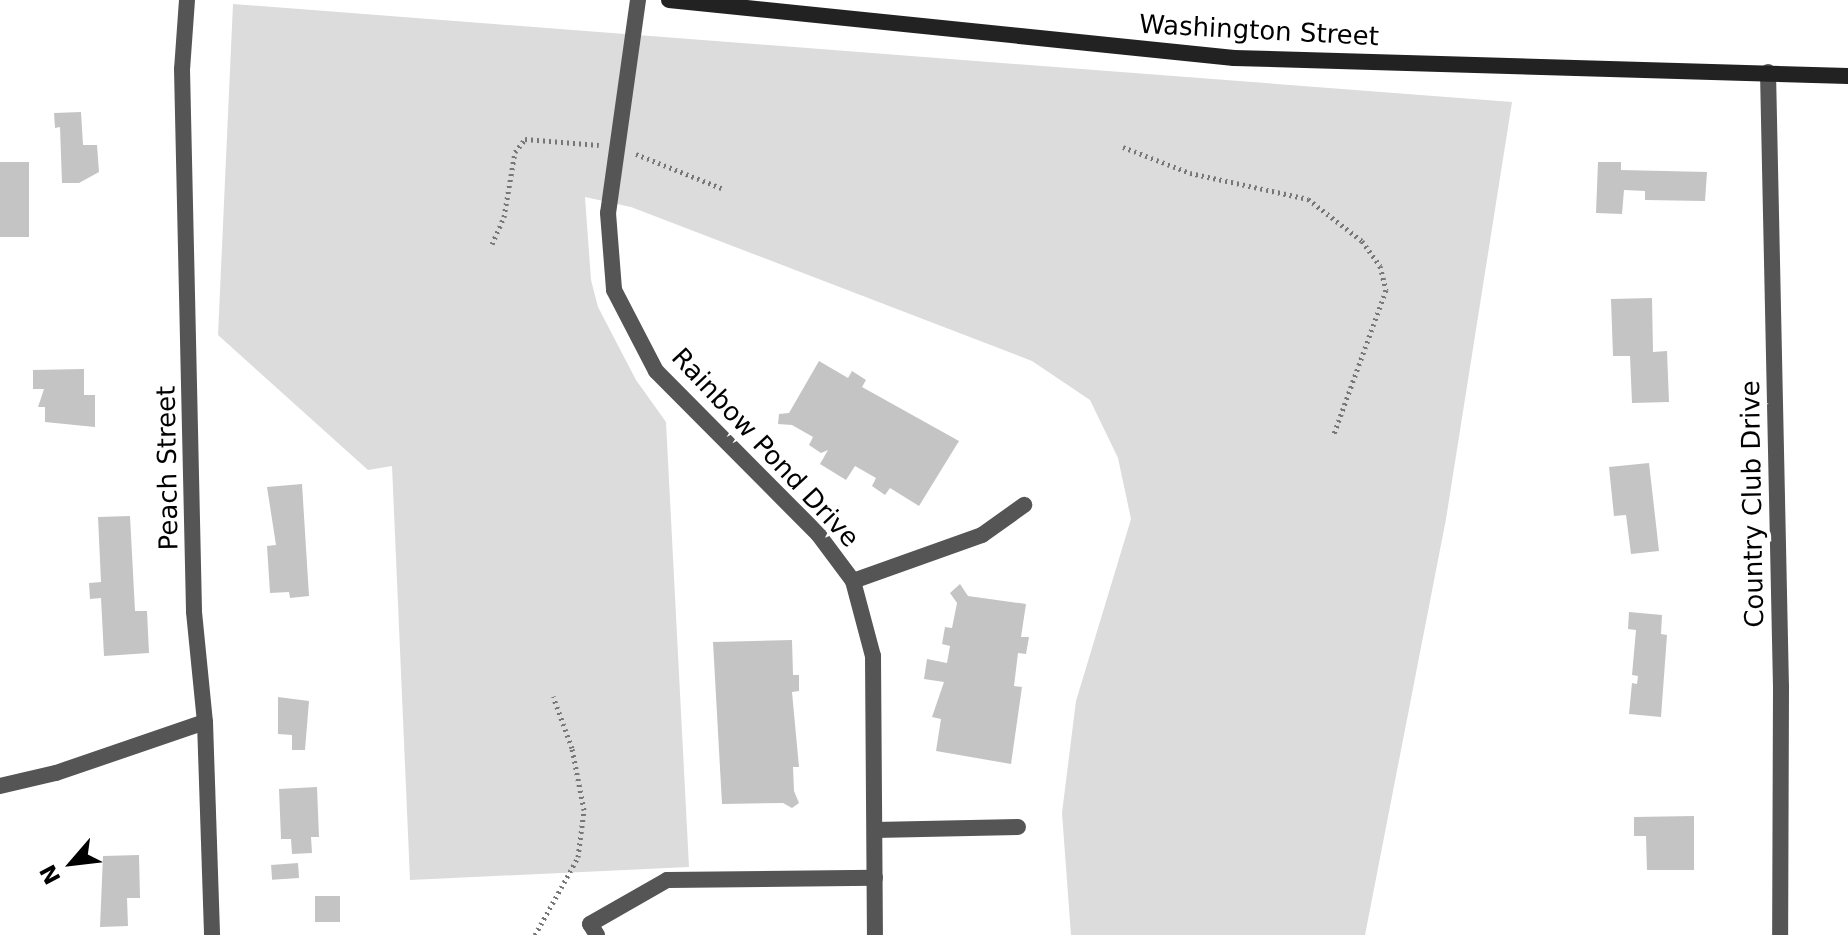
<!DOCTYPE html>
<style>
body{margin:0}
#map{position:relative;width:1848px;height:935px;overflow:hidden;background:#fff;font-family:"DejaVu Sans",sans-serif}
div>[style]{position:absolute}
.green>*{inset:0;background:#dcdcdc}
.building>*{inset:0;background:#c4c4c4;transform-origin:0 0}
.path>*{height:5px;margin-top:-2.5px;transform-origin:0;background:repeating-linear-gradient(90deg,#777 0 2px,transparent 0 6px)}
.lane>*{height:16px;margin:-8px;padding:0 8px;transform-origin:8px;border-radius:8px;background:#555}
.street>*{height:16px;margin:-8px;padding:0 8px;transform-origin:8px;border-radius:8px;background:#555}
.secondary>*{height:16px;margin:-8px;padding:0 8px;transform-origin:8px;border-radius:8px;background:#222}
span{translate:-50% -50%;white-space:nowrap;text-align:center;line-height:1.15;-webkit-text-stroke:8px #fff;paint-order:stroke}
.street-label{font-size:26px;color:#000}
.north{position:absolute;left:32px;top:823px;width:80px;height:80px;-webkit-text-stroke:6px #fff;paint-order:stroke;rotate:242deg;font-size:22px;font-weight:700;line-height:32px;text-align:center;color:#000}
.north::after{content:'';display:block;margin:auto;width:28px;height:36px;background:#000;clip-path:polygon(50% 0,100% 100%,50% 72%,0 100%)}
</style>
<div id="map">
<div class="green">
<div style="clip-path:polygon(233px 4px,1512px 102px,1446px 519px,1365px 935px,1071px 935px,1062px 813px,1076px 701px,1131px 519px,1118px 458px,1090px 400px,1032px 361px,631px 207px,585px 197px,591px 280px,598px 307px,636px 380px,666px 422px,689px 867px,410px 880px,392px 466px,368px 470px,218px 335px)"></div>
</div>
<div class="building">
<div style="clip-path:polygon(81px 112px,83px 145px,97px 145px,99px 172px,79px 183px,62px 183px,60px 127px,55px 128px,54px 113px)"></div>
<div style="left:0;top:162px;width:29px;height:75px"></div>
<div style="clip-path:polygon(1598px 162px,1621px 162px,1621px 170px,1707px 172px,1705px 201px,1645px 200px,1645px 191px,1624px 190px,1622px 214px,1596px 213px)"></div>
<div style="clip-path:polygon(1652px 298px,1653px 352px,1667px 351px,1669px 402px,1632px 403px,1630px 356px,1613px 356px,1611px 299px)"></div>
<div style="clip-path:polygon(819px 361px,848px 378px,852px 371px,866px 380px,862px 387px,959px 441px,919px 506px,890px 488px,885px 495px,872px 486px,876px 478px,855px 466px,846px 480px,820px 464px,828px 450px,821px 453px,809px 445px,813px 437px,792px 425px,778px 424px,779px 414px,789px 413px)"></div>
<div style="clip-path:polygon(84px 369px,84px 395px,95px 395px,95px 427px,45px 422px,45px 407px,38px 407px,44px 389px,33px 389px,33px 370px)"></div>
<div style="clip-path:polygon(1649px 463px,1659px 551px,1631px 554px,1626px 515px,1614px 516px,1609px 467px)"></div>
<div style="clip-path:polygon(302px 484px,309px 596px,290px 598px,289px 592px,270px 593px,267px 546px,276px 545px,267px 487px)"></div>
<div style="clip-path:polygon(130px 516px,135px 611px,147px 611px,149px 653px,104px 656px,101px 598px,90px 599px,89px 583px,101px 582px,98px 517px)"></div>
<div style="clip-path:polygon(960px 584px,968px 596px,1026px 604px,1021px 637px,1029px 637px,1026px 654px,1018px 653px,1014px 686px,1022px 687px,1011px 764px,936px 751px,941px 719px,932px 717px,944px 682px,924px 679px,927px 659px,947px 663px,950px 646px,942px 644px,945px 627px,952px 628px,957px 603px,950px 593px)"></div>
<div style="clip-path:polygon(1629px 612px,1662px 615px,1661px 634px,1667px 635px,1661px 717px,1629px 714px,1632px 683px,1637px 684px,1638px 676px,1632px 675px,1636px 630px,1628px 629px)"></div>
<div style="clip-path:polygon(792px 640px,793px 675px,799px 675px,799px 691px,792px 692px,799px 767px,793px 767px,794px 791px,799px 803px,792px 808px,783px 803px,722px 804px,713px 642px)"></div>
<div style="clip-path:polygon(278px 697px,309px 701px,305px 750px,292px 750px,292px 735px,278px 734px)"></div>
<div style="clip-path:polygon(317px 787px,319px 837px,311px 837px,312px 853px,292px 854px,291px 839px,281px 839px,279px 789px)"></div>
<div style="clip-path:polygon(1694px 816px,1694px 870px,1647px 870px,1646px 836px,1634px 836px,1634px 817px)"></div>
<div style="clip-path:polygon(139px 855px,140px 898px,127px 898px,128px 926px,100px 927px,103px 856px)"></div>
<div style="left:298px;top:863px;width:15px;height:27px;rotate:86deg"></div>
<div style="left:315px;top:896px;width:25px;height:26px"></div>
</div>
<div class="path">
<div style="left:1123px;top:147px;width:72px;rotate:21.2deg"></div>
<div style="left:1190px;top:173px;width:121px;rotate:12.4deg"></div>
<div style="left:1308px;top:199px;width:68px;rotate:37.9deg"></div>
<div style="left:1362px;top:241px;width:31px;rotate:54deg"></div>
<div style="left:1380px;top:266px;width:25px;rotate:76deg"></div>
<div style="left:1386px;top:290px;width:153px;rotate:109.9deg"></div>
<div style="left:636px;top:154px;width:92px;rotate:21.8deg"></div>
<div style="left:492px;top:244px;width:30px;rotate:-66deg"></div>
<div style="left:504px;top:217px;width:66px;rotate:-80.4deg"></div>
<div style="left:515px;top:152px;width:16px;rotate:-52deg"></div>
<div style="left:525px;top:139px;width:74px;rotate:4.6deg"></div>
<div style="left:535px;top:935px;width:89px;rotate:-61.1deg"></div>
<div style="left:578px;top:857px;width:47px;rotate:-82.7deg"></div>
<div style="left:584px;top:810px;width:63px;rotate:-101deg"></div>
<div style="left:572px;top:748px;width:55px;rotate:-110.1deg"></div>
</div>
<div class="lane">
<div style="left:853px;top:581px;width:137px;rotate:-19.6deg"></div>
<div style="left:982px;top:535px;width:52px;rotate:-35.5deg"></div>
<div style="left:875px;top:830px;width:143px;rotate:-1.2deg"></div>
<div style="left:597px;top:935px;width:13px;rotate:-122deg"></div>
<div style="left:590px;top:924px;width:89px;rotate:-29.7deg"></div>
<div style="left:667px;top:880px;width:208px;rotate:-0.6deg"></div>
</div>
<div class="street">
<div style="left:187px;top:0;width:69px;rotate:94.1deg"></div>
<div style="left:182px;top:69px;width:543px;rotate:88.73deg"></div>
<div style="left:194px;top:612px;width:111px;rotate:84.3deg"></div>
<div style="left:205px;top:722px;width:213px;rotate:88.1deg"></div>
<div style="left:638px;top:0;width:215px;rotate:98deg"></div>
<div style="left:608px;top:213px;width:77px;rotate:85.5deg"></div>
<div style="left:614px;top:290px;width:91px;rotate:62.6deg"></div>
<div style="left:656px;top:371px;width:230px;rotate:45.2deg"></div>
<div style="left:818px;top:534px;width:59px;rotate:53.3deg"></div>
<div style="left:853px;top:581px;width:78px;rotate:75.1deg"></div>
<div style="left:873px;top:656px;width:279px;rotate:89.6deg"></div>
<div style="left:1768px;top:72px;width:615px;rotate:88.79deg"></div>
<div style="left:1781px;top:687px;width:248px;rotate:90.2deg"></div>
<div style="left:0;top:786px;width:57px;rotate:-13.1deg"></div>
<div style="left:56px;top:773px;width:157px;rotate:-18.9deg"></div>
</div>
<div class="secondary">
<div style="left:669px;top:0;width:568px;rotate:5.86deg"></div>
<div style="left:1234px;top:58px;width:614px;rotate:1.68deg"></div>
</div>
<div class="street-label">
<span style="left:1259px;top:31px;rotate:3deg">Washington Street</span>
<span style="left:765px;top:448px;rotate:47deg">Rainbow Pond Drive</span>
<span style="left:168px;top:468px;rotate:-91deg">Peach Street</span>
<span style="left:1753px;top:504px;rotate:-91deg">Country Club Drive</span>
</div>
<div class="north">N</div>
</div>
